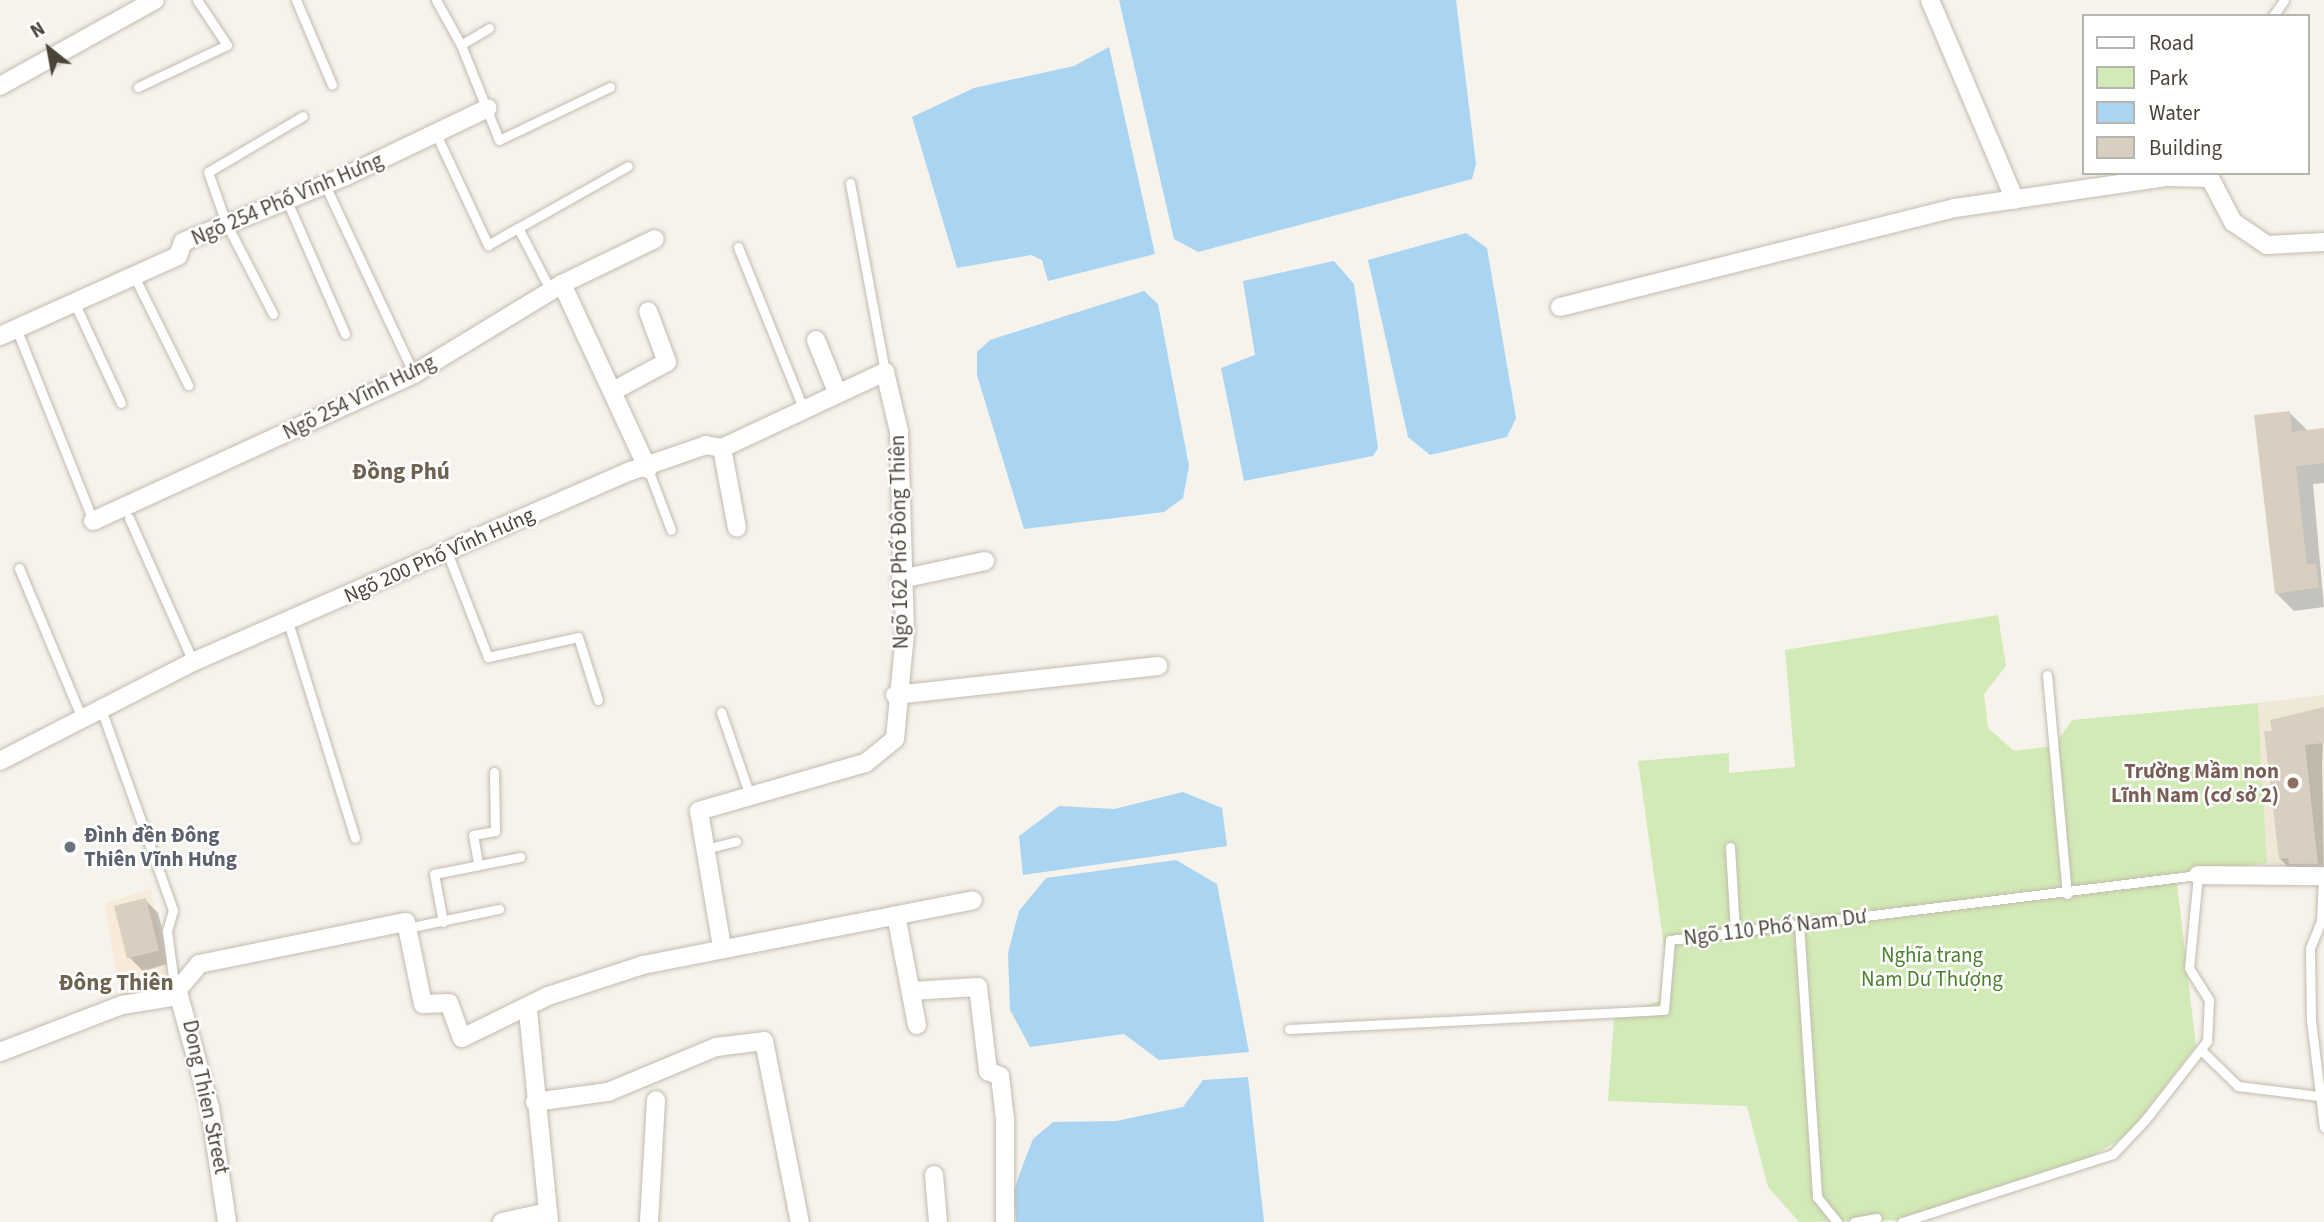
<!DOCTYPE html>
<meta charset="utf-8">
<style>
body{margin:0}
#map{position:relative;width:2324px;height:1222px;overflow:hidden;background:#f6f3ec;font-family:"Source Sans 3",sans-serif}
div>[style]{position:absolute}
.commercial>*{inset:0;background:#f7ead8}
.education>*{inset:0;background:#efe8d6}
.green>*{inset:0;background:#d2eab5}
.water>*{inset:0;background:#a9d4f2}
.shadow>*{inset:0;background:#0003}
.building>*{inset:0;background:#d8cfc1;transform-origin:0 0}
.roads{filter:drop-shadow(0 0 2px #c2bbae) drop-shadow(0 0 2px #c2bbae)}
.service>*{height:9px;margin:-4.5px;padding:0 4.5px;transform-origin:4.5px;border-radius:4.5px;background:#fff}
.minor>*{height:18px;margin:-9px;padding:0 9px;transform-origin:9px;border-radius:9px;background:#fff}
.dots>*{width:19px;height:19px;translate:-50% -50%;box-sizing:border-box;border:4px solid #fff;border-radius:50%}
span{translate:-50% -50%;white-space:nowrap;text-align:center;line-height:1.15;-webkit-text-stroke:5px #fff;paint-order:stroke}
.street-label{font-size:21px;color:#4b4439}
.education-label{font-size:21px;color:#785e54;font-weight:700}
.right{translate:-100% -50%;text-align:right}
.worship-label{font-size:21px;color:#5b616d;font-weight:700}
.left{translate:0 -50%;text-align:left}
.park-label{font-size:21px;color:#4a7f2a}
.neighbourhood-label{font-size:23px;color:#6e6250;font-weight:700}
.legend{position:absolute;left:2082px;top:14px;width:228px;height:161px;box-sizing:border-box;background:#fff;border:2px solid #b7b4b0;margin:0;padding:9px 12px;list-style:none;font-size:21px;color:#4b4439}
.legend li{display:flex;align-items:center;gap:14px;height:35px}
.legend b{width:35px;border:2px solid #b7b4b0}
.north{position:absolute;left:14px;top:14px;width:70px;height:70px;-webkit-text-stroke:5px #fff;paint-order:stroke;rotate:329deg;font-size:19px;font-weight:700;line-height:28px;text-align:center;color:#4b4439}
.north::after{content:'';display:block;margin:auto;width:24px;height:32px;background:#4b4439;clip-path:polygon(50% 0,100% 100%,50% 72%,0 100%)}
</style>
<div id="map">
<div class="commercial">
<div style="clip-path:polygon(151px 889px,168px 980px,154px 993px,121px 999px,105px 903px)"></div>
</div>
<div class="education">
<div style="clip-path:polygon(2324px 695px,2324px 872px,2267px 863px,2258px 703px)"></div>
</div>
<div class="green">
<div style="clip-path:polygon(1998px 615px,2006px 666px,1984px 694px,1988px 728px,2014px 751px,2054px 746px,2072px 720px,2258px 703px,2267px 863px,2176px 875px,2196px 1046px,2128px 1134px,2083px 1162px,1904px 1220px,1799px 1222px,1768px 1187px,1747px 1106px,1608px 1101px,1614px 1017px,1659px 1001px,1665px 953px,1638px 761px,1729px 753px,1729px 773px,1795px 767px,1785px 650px)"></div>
</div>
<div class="water">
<div style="clip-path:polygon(1119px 0,1456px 0,1476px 164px,1472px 179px,1198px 252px,1174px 239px)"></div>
<div style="clip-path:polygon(1109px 47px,1155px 254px,1048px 281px,1042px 260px,1031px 255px,957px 268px,912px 117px,974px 88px,1074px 66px)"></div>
<div style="clip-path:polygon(1466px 233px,1487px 248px,1516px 418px,1507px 437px,1430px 455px,1408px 437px,1368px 260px)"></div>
<div style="clip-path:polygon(1334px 261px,1354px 284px,1378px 448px,1373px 456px,1244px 481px,1221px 368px,1255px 355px,1243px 281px)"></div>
<div style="clip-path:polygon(1144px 291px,1158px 304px,1189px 466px,1183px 498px,1164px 512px,1024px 529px,977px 375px,977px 352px,990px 340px)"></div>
<div style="clip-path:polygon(1183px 792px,1222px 808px,1227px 846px,1023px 875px,1019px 836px,1059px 806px,1114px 809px)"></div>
<div style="clip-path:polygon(1176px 860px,1217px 884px,1249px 1052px,1159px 1060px,1124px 1034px,1030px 1047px,1010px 1010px,1008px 953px,1019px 911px,1046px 878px)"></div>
<div style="clip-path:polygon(1248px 1077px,1264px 1222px,1016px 1222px,1014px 1190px,1024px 1162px,1033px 1139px,1053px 1122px,1116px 1121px,1183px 1107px,1203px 1080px)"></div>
</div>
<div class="shadow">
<div style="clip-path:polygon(2289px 412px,2307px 430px,2324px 430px,2324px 483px,2313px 484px,2324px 607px,2294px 611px,2276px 593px)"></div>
<div style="clip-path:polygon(2324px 712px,2322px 763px,2324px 880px,2298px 877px,2280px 859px,2274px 732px)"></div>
<div style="clip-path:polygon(145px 900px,158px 913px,171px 963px,143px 971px,129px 957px)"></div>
</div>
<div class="building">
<div style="clip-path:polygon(2290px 411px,2292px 432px,2324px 428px,2324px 463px,2296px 466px,2307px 565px,2316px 563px,2319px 587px,2275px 594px,2254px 415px)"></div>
<div style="clip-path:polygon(2324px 707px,2324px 743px,2305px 745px,2318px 864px,2289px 864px,2288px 858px,2279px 859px,2264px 731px,2272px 731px,2270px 720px)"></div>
<div style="left:146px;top:898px;width:54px;height:33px;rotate:76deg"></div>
</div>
<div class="roads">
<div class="service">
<div style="left:296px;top:0;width:92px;rotate:67deg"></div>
<div style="left:436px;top:0;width:51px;rotate:60.9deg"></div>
<div style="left:2273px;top:16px;width:19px;rotate:-55deg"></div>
<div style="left:489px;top:28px;width:33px;rotate:149deg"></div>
<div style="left:461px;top:45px;width:102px;rotate:68.2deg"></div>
<div style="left:499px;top:140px;width:123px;rotate:-25.5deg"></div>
<div style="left:138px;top:87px;width:98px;rotate:-25.3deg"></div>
<div style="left:227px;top:45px;width:54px;rotate:-123.7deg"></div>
<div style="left:436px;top:134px;width:123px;rotate:64.9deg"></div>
<div style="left:488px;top:245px;width:34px;rotate:-30deg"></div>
<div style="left:850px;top:183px;width:192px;rotate:79.5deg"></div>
<div style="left:325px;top:185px;width:209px;rotate:64.8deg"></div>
<div style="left:287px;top:201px;width:145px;rotate:66.4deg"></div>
<div style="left:738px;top:247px;width:174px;rotate:68deg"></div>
<div style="left:134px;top:276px;width:122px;rotate:63.6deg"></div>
<div style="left:551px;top:291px;width:71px;rotate:-117.6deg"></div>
<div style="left:518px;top:228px;width:126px;rotate:-29.4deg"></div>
<div style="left:75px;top:304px;width:109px;rotate:65.1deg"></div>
<div style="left:273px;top:314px;width:102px;rotate:-117.3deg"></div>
<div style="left:226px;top:223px;width:54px;rotate:-109.4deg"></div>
<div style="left:208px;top:172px;width:110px;rotate:-30.5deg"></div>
<div style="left:16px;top:328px;width:208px;rotate:68.2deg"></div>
<div style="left:648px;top:469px;width:65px;rotate:69.3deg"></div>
<div style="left:129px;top:518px;width:158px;rotate:66deg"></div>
<div style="left:447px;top:552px;width:113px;rotate:68.7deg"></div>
<div style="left:488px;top:657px;width:92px;rotate:-12.5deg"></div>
<div style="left:578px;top:637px;width:66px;rotate:72.4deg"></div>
<div style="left:19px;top:568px;width:160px;rotate:67.3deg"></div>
<div style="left:288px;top:622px;width:226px;rotate:72.8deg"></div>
<div style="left:2047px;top:675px;width:220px;rotate:84.8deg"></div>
<div style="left:101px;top:709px;width:214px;rotate:70.3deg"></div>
<div style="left:173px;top:910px;width:22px;rotate:106deg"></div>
<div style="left:167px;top:931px;width:61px;rotate:82.4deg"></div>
<div style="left:721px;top:712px;width:86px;rotate:70.9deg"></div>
<div style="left:1730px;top:847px;width:83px;rotate:86.6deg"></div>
<div style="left:705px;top:849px;width:32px;rotate:-14deg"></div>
<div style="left:478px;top:863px;width:28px;rotate:-100deg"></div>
<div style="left:473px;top:835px;width:22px;rotate:-10deg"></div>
<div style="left:495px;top:831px;width:59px;rotate:-91deg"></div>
<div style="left:2323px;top:876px;width:45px;rotate:92.5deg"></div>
<div style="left:2321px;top:921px;width:29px;rotate:112deg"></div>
<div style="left:2310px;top:948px;width:72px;rotate:89.2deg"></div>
<div style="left:2311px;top:1020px;width:108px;rotate:83.1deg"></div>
<div style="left:443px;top:922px;width:49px;rotate:-100.6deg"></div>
<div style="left:434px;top:874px;width:88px;rotate:-11.2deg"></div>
<div style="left:1799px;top:924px;width:274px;rotate:86.2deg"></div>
<div style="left:1817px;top:1197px;width:32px;rotate:51deg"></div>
<div style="left:407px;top:928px;width:94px;rotate:-11.7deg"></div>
<div style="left:1289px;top:1029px;width:375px;rotate:-2.9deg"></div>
<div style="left:1664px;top:1010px;width:70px;rotate:-85.1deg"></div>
<div style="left:1670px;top:940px;width:532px;rotate:-7.02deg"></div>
<div style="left:2198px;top:875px;width:93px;rotate:95.5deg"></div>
<div style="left:2189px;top:968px;width:38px;rotate:58deg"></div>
<div style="left:2209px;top:1000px;width:41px;rotate:92.8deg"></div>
<div style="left:2207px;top:1041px;width:100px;rotate:128.1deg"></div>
<div style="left:2145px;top:1120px;width:47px;rotate:133.3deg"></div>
<div style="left:2113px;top:1154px;width:222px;rotate:162.1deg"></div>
<div style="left:2202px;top:1051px;width:50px;rotate:44.2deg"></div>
<div style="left:2238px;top:1086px;width:81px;rotate:7.1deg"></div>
<div style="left:1854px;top:1222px;width:23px;rotate:-10deg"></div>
</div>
<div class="minor">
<div style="left:1930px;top:0;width:217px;rotate:67deg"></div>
<div style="left:0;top:86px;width:177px;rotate:-29deg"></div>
<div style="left:562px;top:284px;width:204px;rotate:65.1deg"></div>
<div style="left:1560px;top:307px;width:407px;rotate:-14.1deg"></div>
<div style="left:1955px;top:208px;width:215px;rotate:-8.3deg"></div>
<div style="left:2168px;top:177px;width:42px;rotate:1.4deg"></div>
<div style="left:2210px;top:178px;width:50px;rotate:62.4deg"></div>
<div style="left:2233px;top:222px;width:41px;rotate:34.1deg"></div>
<div style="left:2267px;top:245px;width:57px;rotate:-3deg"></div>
<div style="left:0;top:336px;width:195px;rotate:-24.2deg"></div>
<div style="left:178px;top:256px;width:15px;rotate:-70deg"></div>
<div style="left:183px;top:242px;width:176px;rotate:-22deg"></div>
<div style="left:346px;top:176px;width:157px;rotate:-25.6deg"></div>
<div style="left:816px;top:340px;width:56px;rotate:68deg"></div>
<div style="left:615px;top:390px;width:59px;rotate:-28.3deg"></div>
<div style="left:667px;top:362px;width:54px;rotate:-110.4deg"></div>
<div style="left:722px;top:448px;width:81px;rotate:79.4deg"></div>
<div style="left:93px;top:521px;width:353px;rotate:-24.6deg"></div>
<div style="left:414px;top:374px;width:173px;rotate:-31.3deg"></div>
<div style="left:562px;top:284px;width:103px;rotate:-25.8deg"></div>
<div style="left:901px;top:579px;width:86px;rotate:-12.1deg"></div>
<div style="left:895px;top:695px;width:265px;rotate:-6.3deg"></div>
<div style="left:0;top:761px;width:217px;rotate:-27.2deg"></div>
<div style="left:193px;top:662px;width:478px;rotate:-23.6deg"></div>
<div style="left:631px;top:471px;width:79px;rotate:-19.1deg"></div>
<div style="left:706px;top:445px;width:16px;rotate:11deg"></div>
<div style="left:722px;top:448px;width:180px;rotate:-25deg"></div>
<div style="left:885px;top:372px;width:61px;rotate:76.7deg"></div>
<div style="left:899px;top:431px;width:202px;rotate:88.3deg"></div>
<div style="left:905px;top:633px;width:106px;rotate:95.4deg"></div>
<div style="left:895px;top:739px;width:38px;rotate:141deg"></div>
<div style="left:865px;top:763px;width:173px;rotate:163.9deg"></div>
<div style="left:699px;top:811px;width:138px;rotate:80.4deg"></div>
<div style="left:2198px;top:875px;width:126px;rotate:0.5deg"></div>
<div style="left:896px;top:915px;width:112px;rotate:79.2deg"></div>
<div style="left:911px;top:991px;width:67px;rotate:-3.4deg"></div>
<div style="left:978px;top:987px;width:85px;rotate:83.2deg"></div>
<div style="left:988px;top:1071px;width:13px;rotate:23deg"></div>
<div style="left:1000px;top:1076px;width:43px;rotate:83.4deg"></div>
<div style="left:1005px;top:1119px;width:103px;rotate:90deg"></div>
<div style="left:175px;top:993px;width:38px;rotate:-50deg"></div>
<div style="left:199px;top:964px;width:211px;rotate:-11.5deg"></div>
<div style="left:406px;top:922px;width:84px;rotate:78.3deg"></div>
<div style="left:423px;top:1004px;width:26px;rotate:-2deg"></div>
<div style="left:449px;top:1003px;width:37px;rotate:70deg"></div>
<div style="left:462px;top:1038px;width:96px;rotate:-26deg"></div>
<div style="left:548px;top:996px;width:100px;rotate:-18.1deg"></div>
<div style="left:643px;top:965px;width:336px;rotate:-11.1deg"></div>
<div style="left:528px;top:1011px;width:212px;rotate:84.3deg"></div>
<div style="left:0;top:1052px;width:131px;rotate:-21.1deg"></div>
<div style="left:122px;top:1005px;width:58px;rotate:-9deg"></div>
<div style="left:179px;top:996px;width:116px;rotate:74.5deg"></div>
<div style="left:210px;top:1108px;width:115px;rotate:81.5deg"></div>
<div style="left:535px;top:1102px;width:74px;rotate:-7.8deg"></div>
<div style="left:608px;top:1092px;width:117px;rotate:-22.6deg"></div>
<div style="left:716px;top:1047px;width:48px;rotate:-7.1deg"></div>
<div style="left:764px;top:1041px;width:185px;rotate:78.8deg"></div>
<div style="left:934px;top:1175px;width:47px;rotate:85.1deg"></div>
<div style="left:502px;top:1222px;width:47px;rotate:-12.3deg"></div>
<div style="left:649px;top:1222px;width:122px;rotate:-86.7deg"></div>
</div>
</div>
<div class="dots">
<div style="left:2293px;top:783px;background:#8d6e63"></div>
<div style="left:70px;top:847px;background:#6b7280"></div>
</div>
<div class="street-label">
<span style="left:287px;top:199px;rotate:-23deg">Ngõ 254 Phố Vĩnh Hưng</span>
<span style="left:359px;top:397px;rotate:-26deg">Ngõ 254 Vĩnh Hưng</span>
<span style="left:899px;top:542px;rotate:-91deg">Ngõ 162 Phố Đông Thiên</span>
<span style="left:439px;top:555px;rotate:-24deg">Ngõ 200 Phố Vĩnh Hưng</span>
<span style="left:1775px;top:927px;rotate:-7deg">Ngõ 110 Phố Nam Dư</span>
<span style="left:206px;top:1097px;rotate:78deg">Dong Thien Street</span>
</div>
<div class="education-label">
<span class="right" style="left:2279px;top:783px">Trường Mầm non<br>Lĩnh Nam (cơ sở 2)</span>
</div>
<div class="worship-label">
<span class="left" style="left:84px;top:847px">Đình đền Đông<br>Thiên Vĩnh Hưng</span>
</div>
<div class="park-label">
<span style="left:1932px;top:967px">Nghĩa trang<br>Nam Dư Thượng</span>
</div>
<div class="neighbourhood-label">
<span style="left:401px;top:472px">Đồng Phú</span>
<span style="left:116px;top:983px">Đông Thiên</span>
</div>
<ul class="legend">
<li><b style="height:9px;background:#fff"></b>Road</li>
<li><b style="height:19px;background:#d2eab5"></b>Park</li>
<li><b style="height:19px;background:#a9d4f2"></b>Water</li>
<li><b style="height:19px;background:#d8cfc1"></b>Building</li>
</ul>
<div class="north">N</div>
</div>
